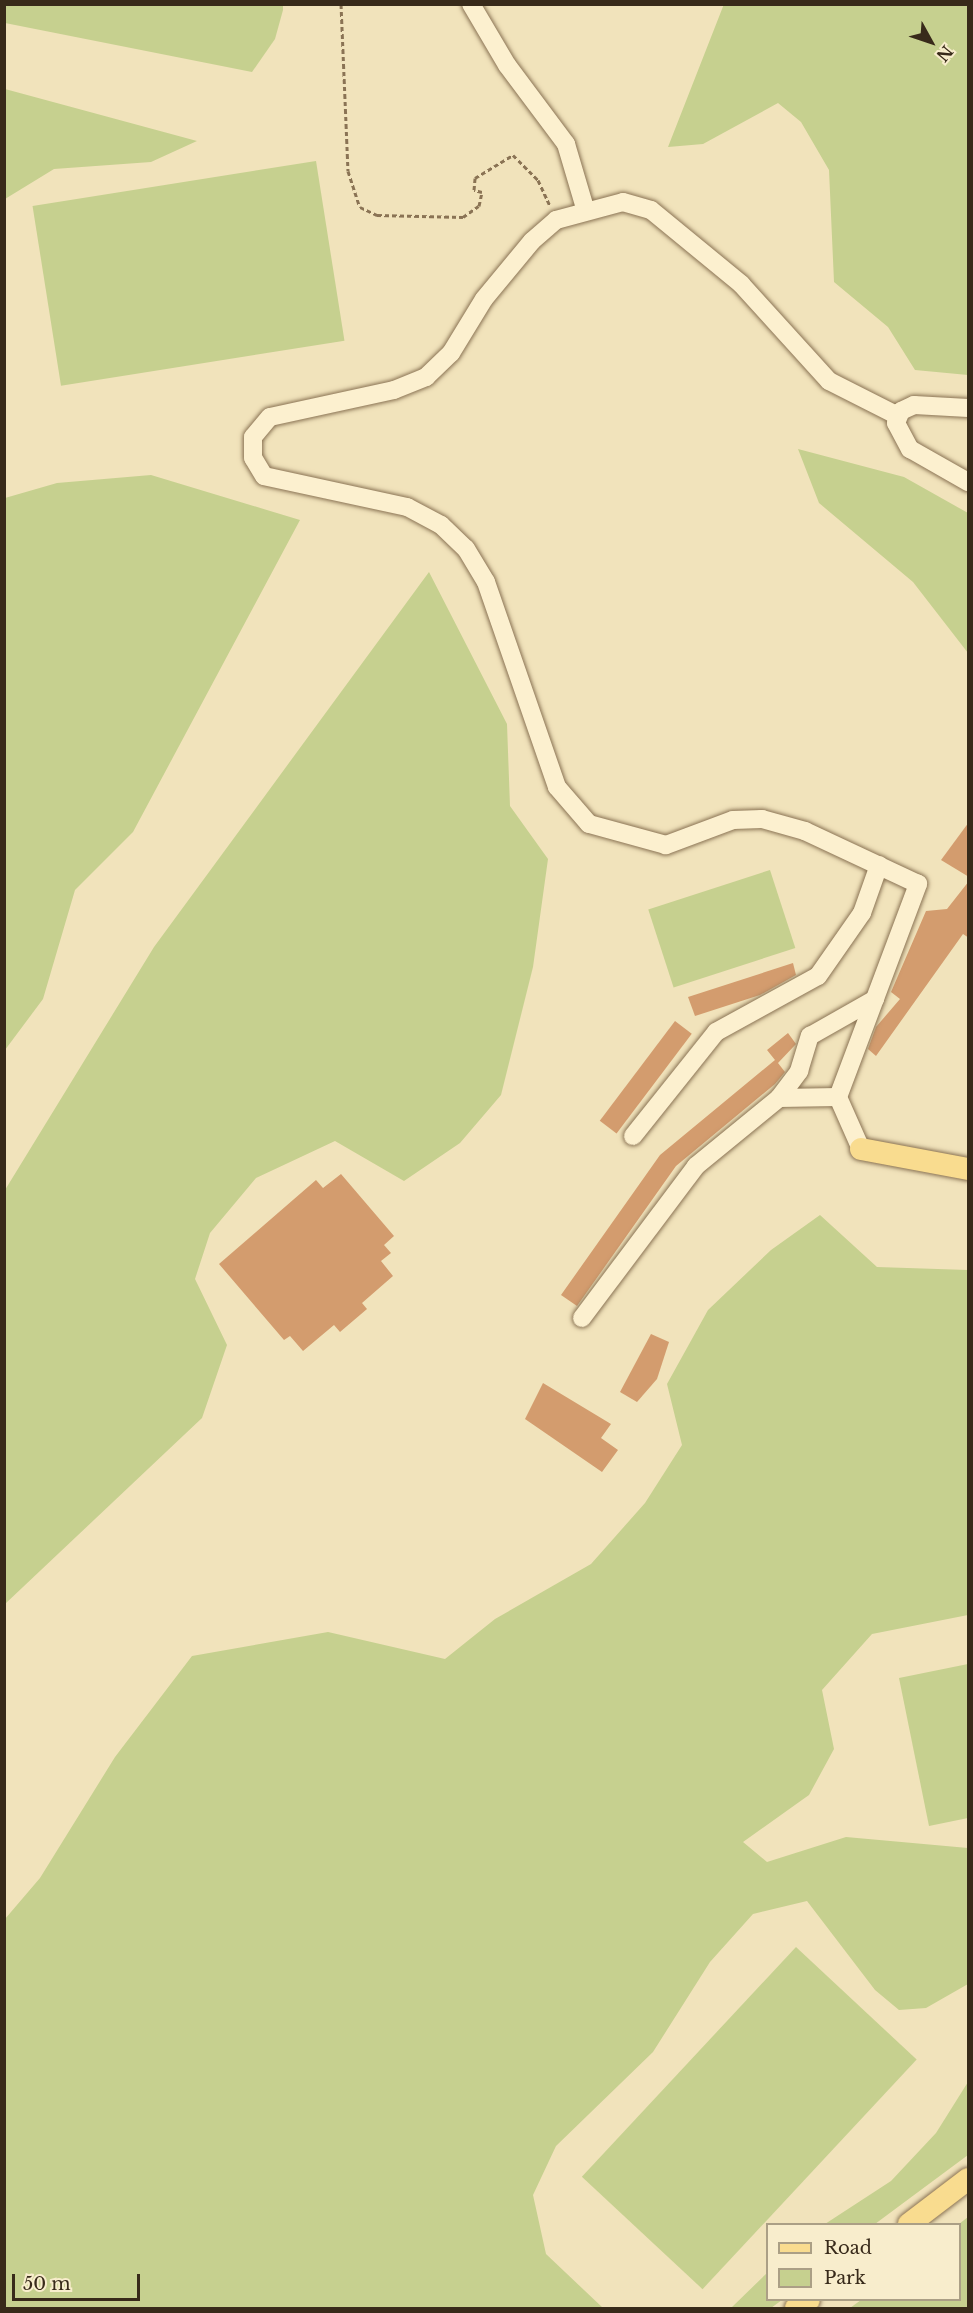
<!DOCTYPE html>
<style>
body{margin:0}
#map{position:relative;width:973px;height:2313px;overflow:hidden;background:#f1e3bb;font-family:"Libre Baskerville",serif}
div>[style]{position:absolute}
.green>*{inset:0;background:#c6d08f;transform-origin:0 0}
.building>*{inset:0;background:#d39c6e;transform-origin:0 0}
.path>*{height:3px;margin-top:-1.5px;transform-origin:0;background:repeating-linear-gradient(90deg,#8a7354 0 4.5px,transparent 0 7.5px)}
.roads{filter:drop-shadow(0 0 2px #8a7354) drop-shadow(0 0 2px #8a7354)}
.minor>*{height:18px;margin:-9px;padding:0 9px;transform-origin:9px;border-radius:9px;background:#fcf0cf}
.major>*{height:22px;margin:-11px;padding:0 11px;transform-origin:11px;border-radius:11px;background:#f9dc8f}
span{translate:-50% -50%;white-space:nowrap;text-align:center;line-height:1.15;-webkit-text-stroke:4.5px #f8edcc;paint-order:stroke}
.frame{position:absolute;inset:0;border:6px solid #382a1a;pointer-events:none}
.legend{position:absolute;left:766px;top:2223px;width:195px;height:78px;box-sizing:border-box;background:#f8edcc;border:2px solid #ab9f85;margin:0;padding:8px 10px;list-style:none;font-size:18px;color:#382a1a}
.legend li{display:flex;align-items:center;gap:12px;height:30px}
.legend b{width:30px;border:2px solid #ab9f85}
.north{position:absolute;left:901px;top:12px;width:60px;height:60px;-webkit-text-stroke:4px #f8edcc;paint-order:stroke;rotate:130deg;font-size:16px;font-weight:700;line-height:24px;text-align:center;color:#382a1a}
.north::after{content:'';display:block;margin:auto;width:21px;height:27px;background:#382a1a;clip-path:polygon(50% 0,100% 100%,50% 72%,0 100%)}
.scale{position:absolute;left:12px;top:2274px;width:128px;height:27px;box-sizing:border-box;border:3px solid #382a1a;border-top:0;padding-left:8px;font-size:18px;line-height:21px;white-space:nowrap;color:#382a1a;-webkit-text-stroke:4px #f8edcc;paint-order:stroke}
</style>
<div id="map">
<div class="green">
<div style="clip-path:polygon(5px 4px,283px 4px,283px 10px,275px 39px,252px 72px,5px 23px)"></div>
<div style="clip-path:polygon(724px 4px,968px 5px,968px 375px,915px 370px,888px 327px,834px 282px,829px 170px,801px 122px,778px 103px,703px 144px,668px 147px)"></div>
<div style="clip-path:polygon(5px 89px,197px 141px,151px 162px,54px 169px,5px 199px)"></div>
<div style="left:316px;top:161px;width:182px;height:287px;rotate:81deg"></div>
<div style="clip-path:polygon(798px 449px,904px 477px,968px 513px,968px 653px,913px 582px,819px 503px)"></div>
<div style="clip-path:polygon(151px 475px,300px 520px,133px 832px,75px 890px,43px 999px,5px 1050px,5px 498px,57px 483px)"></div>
<div style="clip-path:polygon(429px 572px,507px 724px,510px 806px,548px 859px,533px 967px,501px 1095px,460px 1143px,404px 1181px,335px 1141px,256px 1178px,210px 1233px,195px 1279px,227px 1345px,202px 1418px,5px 1604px,5px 1190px,154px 947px)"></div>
<div style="left:770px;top:870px;width:82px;height:128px;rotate:72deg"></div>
<div style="clip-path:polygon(820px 1215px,877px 1267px,968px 1270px,968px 1615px,872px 1634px,822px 1690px,834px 1749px,809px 1795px,743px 1842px,767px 1862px,846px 1837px,968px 1848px,968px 1984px,926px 2008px,899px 2010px,875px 1990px,807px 1901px,753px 1914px,710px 1962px,653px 2052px,556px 2146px,533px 2195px,546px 2254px,603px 2308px,5px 2308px,5px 1919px,40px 1878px,115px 1757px,192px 1656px,328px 1632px,445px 1659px,495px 1619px,591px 1564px,645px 1503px,682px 1445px,667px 1384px,708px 1310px,771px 1250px)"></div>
<div style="clip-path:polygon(968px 1664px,968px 1818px,929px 1826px,899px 1678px)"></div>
<div style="left:796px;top:1947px;width:165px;height:314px;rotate:43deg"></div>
<div style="clip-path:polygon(968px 2082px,968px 2155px,875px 2224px,825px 2224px,891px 2181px,936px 2133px)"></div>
<div style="clip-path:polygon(968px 2217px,968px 2308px,850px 2308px,861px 2300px,960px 2300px,959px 2224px)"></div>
<div style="clip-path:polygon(767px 2273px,768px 2300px,782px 2300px,771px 2308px,731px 2308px)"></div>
</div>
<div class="building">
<div style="clip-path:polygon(969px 822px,969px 877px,941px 860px)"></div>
<div style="clip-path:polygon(969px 881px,969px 938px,963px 934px,876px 1056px,868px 1049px,876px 1027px,900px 999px,891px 992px,926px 911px,947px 909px)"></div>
<div style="clip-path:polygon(793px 963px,796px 975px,760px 995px,695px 1016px,688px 997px)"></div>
<div style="left:675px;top:1021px;width:21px;height:125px;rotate:37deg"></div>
<div style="clip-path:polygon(788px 1033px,796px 1044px,778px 1063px,785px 1072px,775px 1084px,676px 1166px,577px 1306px,561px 1295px,660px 1155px,775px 1060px,767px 1050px)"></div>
<div style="clip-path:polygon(341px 1174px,394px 1236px,384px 1245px,391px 1253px,381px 1261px,393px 1276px,362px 1303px,367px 1309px,340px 1332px,334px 1325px,303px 1351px,290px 1336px,284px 1340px,219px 1264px,316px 1180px,323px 1188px)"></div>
<div style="clip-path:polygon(651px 1334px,669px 1342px,657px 1379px,637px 1402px,620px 1392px)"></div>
<div style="clip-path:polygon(543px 1383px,611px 1424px,601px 1438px,618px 1450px,602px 1472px,525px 1419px)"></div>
</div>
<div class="path">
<div style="left:341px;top:4px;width:167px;rotate:87.6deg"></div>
<div style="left:348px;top:171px;width:38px;rotate:72deg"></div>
<div style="left:360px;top:207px;width:19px;rotate:25deg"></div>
<div style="left:377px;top:215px;width:86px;rotate:1.3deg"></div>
<div style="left:463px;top:217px;width:19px;rotate:-35deg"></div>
<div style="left:479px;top:206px;width:14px;rotate:-78deg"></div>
<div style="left:482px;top:192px;width:8px;rotate:-166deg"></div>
<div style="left:474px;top:190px;width:12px;rotate:-85deg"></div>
<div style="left:475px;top:178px;width:44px;rotate:-31.2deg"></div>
<div style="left:513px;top:155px;width:35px;rotate:45deg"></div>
<div style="left:538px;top:180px;width:29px;rotate:65deg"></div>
</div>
<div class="roads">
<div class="minor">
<div style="left:471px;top:4px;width:71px;rotate:59.5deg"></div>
<div style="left:507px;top:65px;width:99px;rotate:53.2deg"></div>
<div style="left:566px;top:144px;width:67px;rotate:73.5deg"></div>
<div style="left:968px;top:408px;width:54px;rotate:-176.8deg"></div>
<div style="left:914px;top:405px;width:14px;rotate:155deg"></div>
<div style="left:901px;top:411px;width:13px;rotate:113deg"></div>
<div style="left:896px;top:423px;width:30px;rotate:62deg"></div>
<div style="left:910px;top:449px;width:67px;rotate:29.6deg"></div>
<div style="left:779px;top:1098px;width:34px;rotate:-53deg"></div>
<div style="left:799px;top:1071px;width:37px;rotate:-73deg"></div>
<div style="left:810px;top:1036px;width:75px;rotate:-29.6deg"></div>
<div style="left:633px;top:1136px;width:133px;rotate:-51.4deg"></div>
<div style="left:716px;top:1032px;width:116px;rotate:-28.8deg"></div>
<div style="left:818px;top:976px;width:77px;rotate:-55.1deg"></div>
<div style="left:862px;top:913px;width:51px;rotate:-70.5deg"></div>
<div style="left:861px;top:1149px;width:57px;rotate:-113.9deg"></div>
<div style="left:838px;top:1097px;width:228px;rotate:-69.4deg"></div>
<div style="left:918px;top:884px;width:125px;rotate:-154.9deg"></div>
<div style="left:805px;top:831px;width:45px;rotate:-164.4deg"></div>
<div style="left:762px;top:819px;width:29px;rotate:178deg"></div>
<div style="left:733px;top:820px;width:72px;rotate:159.5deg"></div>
<div style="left:666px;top:845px;width:80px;rotate:-164.7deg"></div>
<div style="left:589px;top:824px;width:49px;rotate:-130.9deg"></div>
<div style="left:557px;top:787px;width:217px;rotate:-109.1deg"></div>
<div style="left:486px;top:582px;width:39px;rotate:-121deg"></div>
<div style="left:466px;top:549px;width:35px;rotate:-136deg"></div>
<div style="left:441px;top:525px;width:38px;rotate:-152deg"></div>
<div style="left:407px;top:507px;width:146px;rotate:-167.8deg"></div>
<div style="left:264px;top:476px;width:21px;rotate:-121deg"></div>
<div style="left:253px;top:458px;width:21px;rotate:-90deg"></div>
<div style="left:253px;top:437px;width:26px;rotate:-50deg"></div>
<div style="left:270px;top:417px;width:127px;rotate:-12.3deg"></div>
<div style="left:394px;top:390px;width:35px;rotate:-22deg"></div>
<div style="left:426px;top:377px;width:35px;rotate:-44deg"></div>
<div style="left:451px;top:353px;width:63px;rotate:-58.6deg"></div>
<div style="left:484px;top:299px;width:75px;rotate:-50.4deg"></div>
<div style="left:532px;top:241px;width:32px;rotate:-41deg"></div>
<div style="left:556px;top:220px;width:69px;rotate:-15deg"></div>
<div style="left:623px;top:202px;width:29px;rotate:16deg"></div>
<div style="left:651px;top:210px;width:117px;rotate:39.4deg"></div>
<div style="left:741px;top:284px;width:131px;rotate:47.8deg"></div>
<div style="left:829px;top:381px;width:77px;rotate:26.9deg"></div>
<div style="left:582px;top:1318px;width:190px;rotate:-53.1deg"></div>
<div style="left:696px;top:1166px;width:107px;rotate:-39.3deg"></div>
<div style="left:779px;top:1098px;width:59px;rotate:-1deg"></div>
</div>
<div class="major">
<div style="left:861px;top:1149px;width:109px;rotate:10.6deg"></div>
<div style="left:909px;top:2224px;width:74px;rotate:-37.3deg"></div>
<div style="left:796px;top:2308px;width:15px;rotate:-32deg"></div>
</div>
</div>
<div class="frame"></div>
<ul class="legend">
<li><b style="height:8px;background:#f9dc8f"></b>Road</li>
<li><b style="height:16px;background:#c6d08f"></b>Park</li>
</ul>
<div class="north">N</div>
<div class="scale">50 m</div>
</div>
